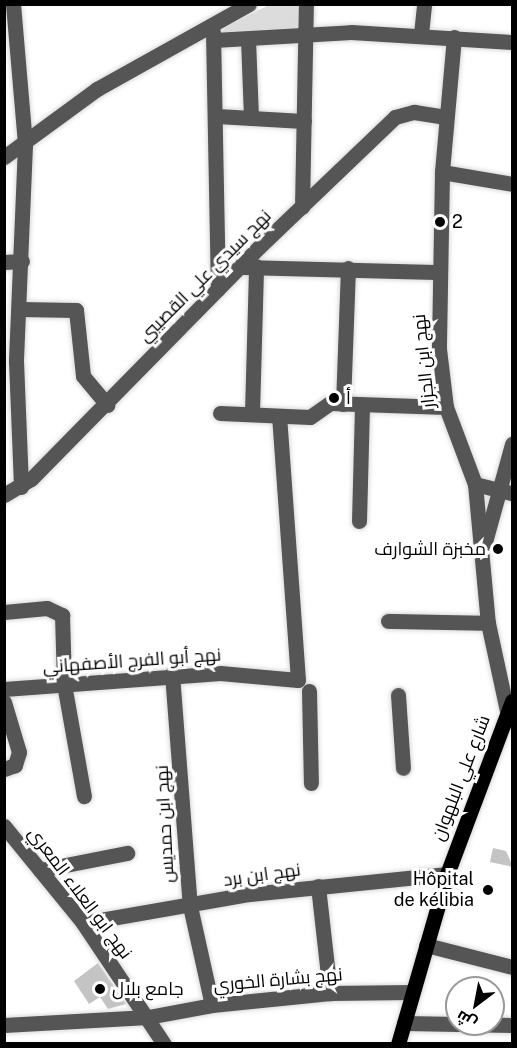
<!DOCTYPE html>
<meta charset="utf-8">
<style>
body{margin:0}
#map{position:relative;width:517px;height:1048px;overflow:hidden;background:#fff;font-family:"Public Sans",Cairo,sans-serif}
div>[style]{position:absolute}
.green>*{inset:0;background:#dcdcdc}
.building>*{inset:0;background:#c4c4c4}
.roads{filter:drop-shadow(0 0 2px #dbdbdb) drop-shadow(0 0 2px #dbdbdb)}
.minor>*{height:15px;margin:-7.5px;padding:0 7.5px;transform-origin:7.5px;border-radius:7.5px;background:#555}
.major>*{height:15px;margin:-7.5px;padding:0 7.5px;transform-origin:7.5px;border-radius:7.5px;background:#000}
.dots>*{width:16px;height:16px;translate:-50% -50%;box-sizing:border-box;border:3px solid #fff;border-radius:50%}
span{translate:-50% -50%;white-space:nowrap;text-align:center;line-height:1.15;-webkit-text-stroke:6px #fff;paint-order:stroke}
.poi-label{font-size:18px;color:#000}
.left{translate:0 -50%;text-align:left}
.right{translate:-100% -50%;text-align:right}
.street-label{font-size:18px;color:#000}
.frame{position:absolute;inset:0;border:6px solid #000;pointer-events:none}
.north{position:absolute;left:445px;top:976px;width:60px;height:60px;box-sizing:border-box;background:#fff;border:2px solid #999;border-radius:50%;rotate:212deg;font-size:16px;font-weight:700;line-height:24px;text-align:center;color:#000}
.north::after{content:'';display:block;margin:auto;width:21px;height:27px;background:#000;clip-path:polygon(50% 0,100% 100%,50% 72%,0 100%)}
</style>
<div id="map">
<div class="green">
<div style="clip-path:polygon(269px 5px,300px 5px,299px 33px,223px 33px,225px 27px)"></div>
</div>
<div class="building">
<div style="clip-path:polygon(493px 848px,506px 851px,513px 867px,490px 862px)"></div>
<div style="clip-path:polygon(98px 963px,126px 1004px,108px 1009px,100px 997px,89px 1004px,74px 981px)"></div>
</div>
<div class="roads">
<div class="minor">
<div style="left:13px;top:4px;width:142px;rotate:85.1deg"></div>
<div style="left:25px;top:145px;width:216px;rotate:92.4deg"></div>
<div style="left:16px;top:361px;width:126px;rotate:87.7deg"></div>
<div style="left:213px;top:32px;width:257px;rotate:88.9deg"></div>
<div style="left:421px;top:34px;width:30px;rotate:-84deg"></div>
<div style="left:454px;top:37px;width:136px;rotate:95.1deg"></div>
<div style="left:442px;top:172px;width:177px;rotate:91deg"></div>
<div style="left:439px;top:349px;width:58px;rotate:83.1deg"></div>
<div style="left:446px;top:407px;width:82px;rotate:69.4deg"></div>
<div style="left:475px;top:484px;width:140px;rotate:84.7deg"></div>
<div style="left:488px;top:623px;width:90px;rotate:77.8deg"></div>
<div style="left:248px;top:39px;width:79px;rotate:87.8deg"></div>
<div style="left:214px;top:40px;width:137px;rotate:-3.3deg"></div>
<div style="left:351px;top:32px;width:161px;rotate:3.6deg"></div>
<div style="left:216px;top:116px;width:88px;rotate:3.3deg"></div>
<div style="left:4px;top:157px;width:115px;rotate:-36.2deg"></div>
<div style="left:97px;top:89px;width:174px;rotate:-29.2deg"></div>
<div style="left:442px;top:172px;width:71px;rotate:9.7deg"></div>
<div style="left:302px;top:207px;width:203px;rotate:-88.9deg"></div>
<div style="left:4px;top:262px;width:18px;rotate:-3deg"></div>
<div style="left:241px;top:267px;width:196px;rotate:1.5deg"></div>
<div style="left:20px;top:309px;width:56px;rotate:1deg"></div>
<div style="left:76px;top:310px;width:66px;rotate:83.9deg"></div>
<div style="left:83px;top:376px;width:38px;rotate:50deg"></div>
<div style="left:343px;top:404px;width:136px;rotate:-87.9deg"></div>
<div style="left:220px;top:413px;width:90px;rotate:2.5deg"></div>
<div style="left:310px;top:417px;width:24px;rotate:-35deg"></div>
<div style="left:330px;top:403px;width:116px;rotate:2deg"></div>
<div style="left:252px;top:413px;width:147px;rotate:-88.4deg"></div>
<div style="left:475px;top:484px;width:38px;rotate:14deg"></div>
<div style="left:4px;top:495px;width:31px;rotate:-31deg"></div>
<div style="left:31px;top:479px;width:325px;rotate:-45.5deg"></div>
<div style="left:259px;top:247px;width:188px;rotate:-43.7deg"></div>
<div style="left:395px;top:117px;width:20px;rotate:-15deg"></div>
<div style="left:414px;top:112px;width:32px;rotate:9deg"></div>
<div style="left:359px;top:521px;width:115px;rotate:-88.5deg"></div>
<div style="left:485px;top:542px;width:102px;rotate:-74.6deg"></div>
<div style="left:4px;top:612px;width:43px;rotate:-5.3deg"></div>
<div style="left:47px;top:608px;width:17px;rotate:25deg"></div>
<div style="left:62px;top:615px;width:69px;rotate:88.3deg"></div>
<div style="left:64px;top:684px;width:114px;rotate:79.9deg"></div>
<div style="left:388px;top:621px;width:100px;rotate:1.1deg"></div>
<div style="left:172px;top:674px;width:233px;rotate:85.6deg"></div>
<div style="left:190px;top:906px;width:101px;rotate:77.5deg"></div>
<div style="left:4px;top:689px;width:217px;rotate:-4.2deg"></div>
<div style="left:220px;top:673px;width:78px;rotate:5.1deg"></div>
<div style="left:298px;top:680px;width:264px;rotate:-94.1deg"></div>
<div style="left:309px;top:691px;width:92px;rotate:88.8deg"></div>
<div style="left:398px;top:695px;width:73px;rotate:86.1deg"></div>
<div style="left:4px;top:702px;width:52px;rotate:73.3deg"></div>
<div style="left:19px;top:752px;width:14px;rotate:107deg"></div>
<div style="left:15px;top:765px;width:12px;rotate:160deg"></div>
<div style="left:4px;top:826px;width:125px;rotate:50.8deg"></div>
<div style="left:83px;top:923px;width:146px;rotate:56.2deg"></div>
<div style="left:40px;top:870px;width:89px;rotate:-11.1deg"></div>
<div style="left:318px;top:886px;width:108px;rotate:83.6deg"></div>
<div style="left:83px;top:923px;width:169px;rotate:-9.9deg"></div>
<div style="left:250px;top:894px;width:198px;rotate:-5.8deg"></div>
<div style="left:426px;top:945px;width:89px;rotate:14.3deg"></div>
<div style="left:404px;top:1023px;width:108px;rotate:1.1deg"></div>
<div style="left:4px;top:1025px;width:144px;rotate:-3.2deg"></div>
<div style="left:148px;top:1017px;width:65px;rotate:-10.6deg"></div>
<div style="left:212px;top:1005px;width:119px;rotate:-5.8deg"></div>
<div style="left:330px;top:993px;width:82px;rotate:-0.7deg"></div>
</div>
<div class="major">
<div style="left:398px;top:1044px;width:177px;rotate:-73.9deg"></div>
<div style="left:447px;top:874px;width:185px;rotate:-69.4deg"></div>
</div>
</div>
<div class="dots">
<div style="left:440px;top:222px;background:#000"></div>
<div style="left:334px;top:398px;background:#000"></div>
<div style="left:498px;top:549px;background:#000"></div>
<div style="left:488px;top:890px;background:#000"></div>
<div style="left:100px;top:989px;background:#000"></div>
</div>
<div class="poi-label">
<span class="left" style="left:452px;top:222px">2</span>
<span class="left" style="left:346px;top:398px">أ</span>
<span class="right" style="left:486px;top:549px">مخبزة الشوارف</span>
<span class="right" style="left:474px;top:890px">Hôpital<br>de kélibia</span>
<span class="left" style="left:112px;top:989px">جامع بلال</span>
</div>
<div class="street-label">
<span style="left:205px;top:276px;rotate:-45deg">نهج سيدي علي القصيبي</span>
<span style="left:424px;top:361px;rotate:-96deg">نهج ابن الجزار</span>
<span style="left:132px;top:661px;rotate:-4deg">نهج أبو الفرج الأصفهاني</span>
<span style="left:461px;top:778px;rotate:-69deg">شارع علي البلهوان</span>
<span style="left:165px;top:824px;rotate:-93deg">نهج ابن حمديس</span>
<span style="left:262px;top:875px;rotate:-8deg">نهج ابن برد</span>
<span style="left:80px;top:893px;rotate:53deg">نهج ابو العلاء المعري</span>
<span style="left:278px;top:980px;rotate:-5deg">نهج بشارة الخوري</span>
</div>
<div class="frame"></div>
<div class="north">ش</div>
</div>
